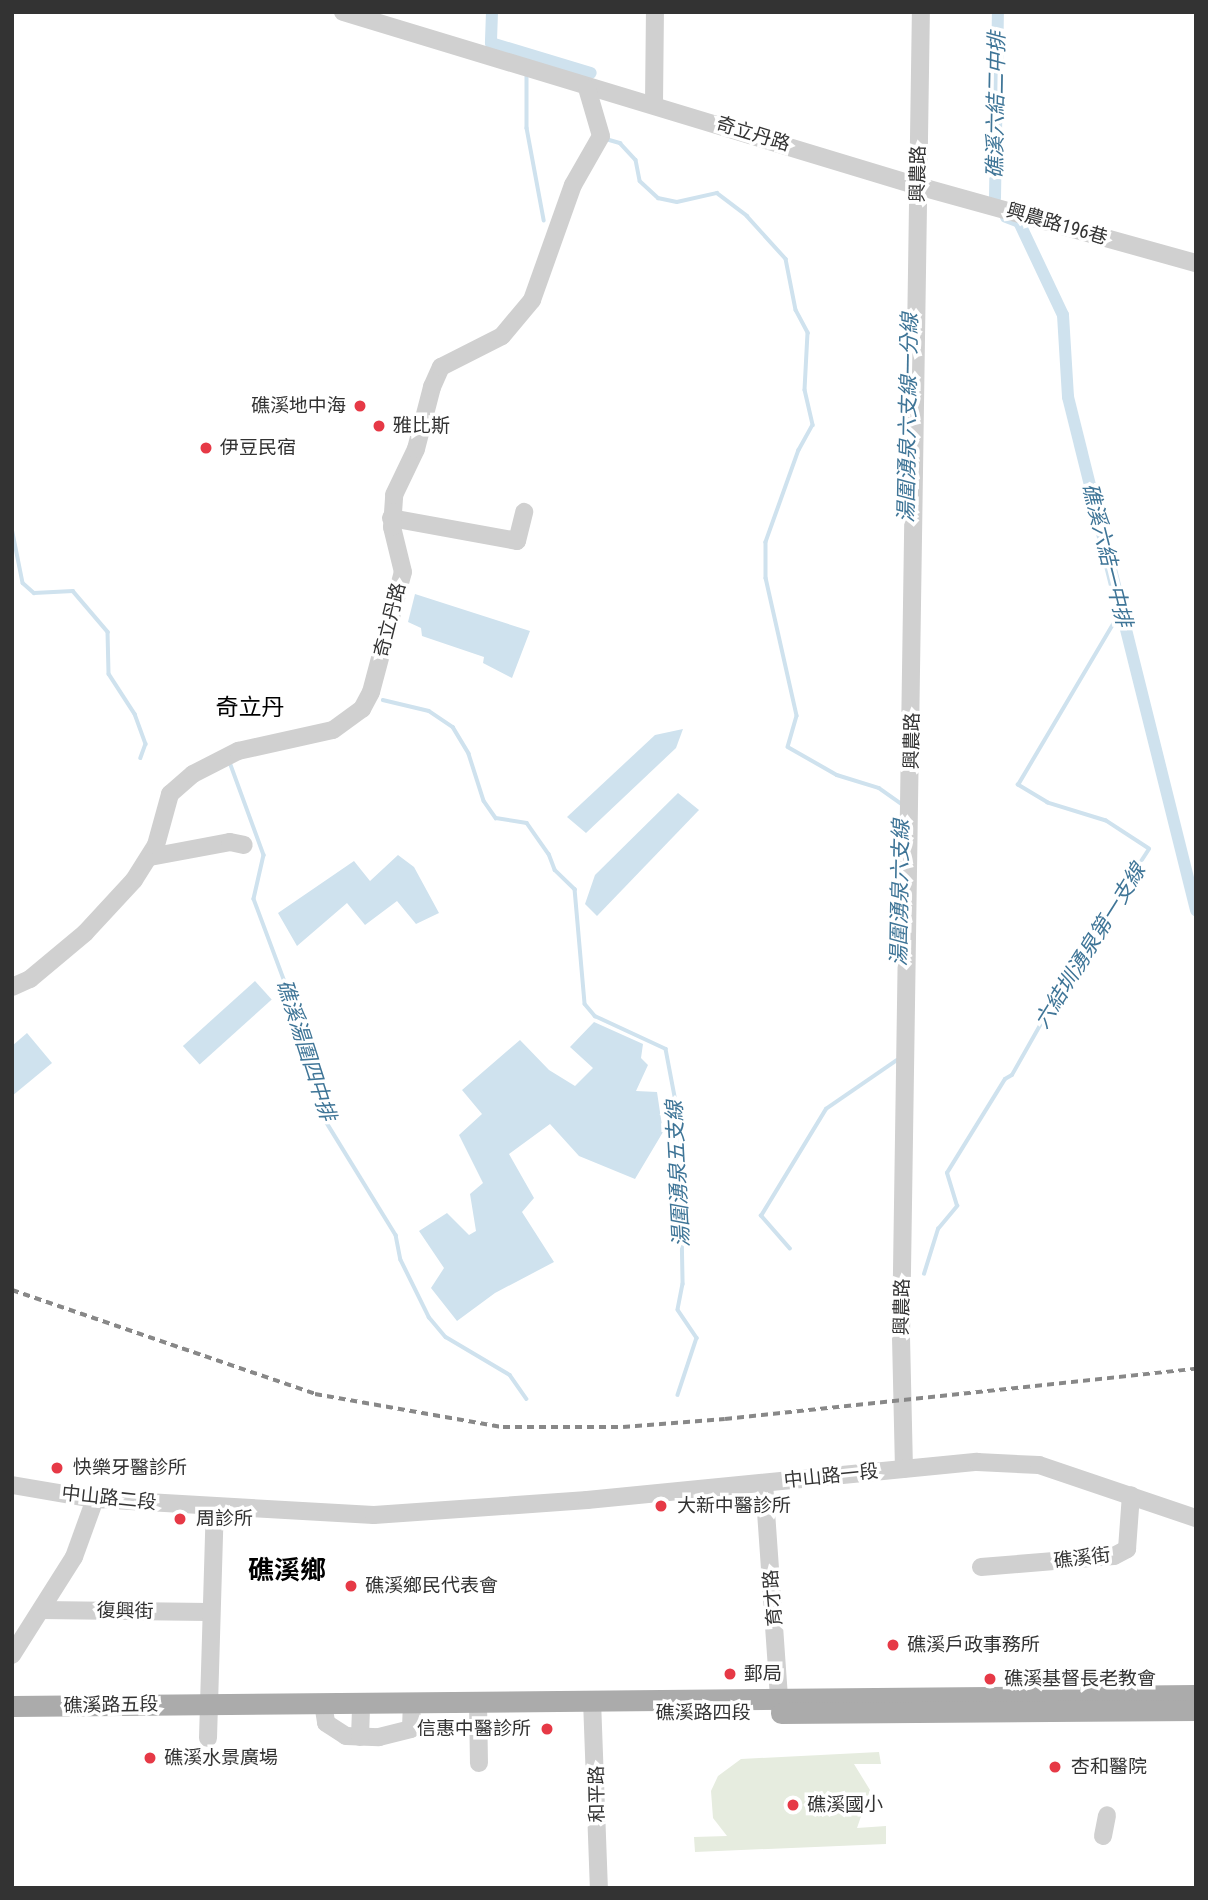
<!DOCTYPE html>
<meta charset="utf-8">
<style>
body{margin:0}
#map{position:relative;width:1208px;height:1900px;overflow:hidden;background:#fff;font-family:"Roboto Condensed","Noto Sans TC",sans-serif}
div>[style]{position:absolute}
.green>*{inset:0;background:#e6ecdf}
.water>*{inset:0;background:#cfe2ee;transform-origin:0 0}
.stream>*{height:3.5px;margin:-1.75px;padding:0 1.75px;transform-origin:1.75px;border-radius:1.75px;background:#cfe2ee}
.canal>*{height:12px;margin:-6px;padding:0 6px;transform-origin:6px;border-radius:6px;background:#cfe2ee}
.minor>*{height:18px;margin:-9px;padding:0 9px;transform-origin:9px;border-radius:9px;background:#d0d0d0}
.major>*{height:21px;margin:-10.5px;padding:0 10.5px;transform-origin:10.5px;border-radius:10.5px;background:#ababab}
.rail>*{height:3.5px;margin-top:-1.75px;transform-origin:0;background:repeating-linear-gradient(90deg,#888 0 7px,transparent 0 12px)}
.dots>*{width:19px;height:19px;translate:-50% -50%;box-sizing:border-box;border:4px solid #fff;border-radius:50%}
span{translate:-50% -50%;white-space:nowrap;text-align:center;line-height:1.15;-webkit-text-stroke:7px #fff;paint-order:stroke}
.street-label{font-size:19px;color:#333}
.poi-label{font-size:19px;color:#333}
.right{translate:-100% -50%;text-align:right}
.left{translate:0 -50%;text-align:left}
.water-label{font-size:21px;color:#3f7597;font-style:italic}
.quarter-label{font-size:23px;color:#000}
.district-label{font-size:26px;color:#000;font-weight:700}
.frame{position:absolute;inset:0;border:14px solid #333;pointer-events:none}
</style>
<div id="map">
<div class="green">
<div style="clip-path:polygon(879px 1752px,881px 1764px,854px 1764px,870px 1790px,857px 1828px,886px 1826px,886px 1844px,695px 1852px,694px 1837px,727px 1836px,713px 1818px,711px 1791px,718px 1776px,741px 1759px)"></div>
</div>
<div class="water">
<div style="clip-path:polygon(415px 594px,530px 631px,512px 678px,483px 663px,484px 657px,422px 636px,421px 628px,408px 622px)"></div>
<div style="clip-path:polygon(683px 729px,676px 748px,586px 833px,567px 817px,655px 735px)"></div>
<div style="clip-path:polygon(678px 793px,699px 810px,597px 916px,585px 904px,595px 875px)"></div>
<div style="clip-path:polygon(398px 855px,414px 867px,439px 913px,416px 924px,397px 901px,365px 925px,347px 903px,297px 946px,278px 913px,354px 861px,370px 881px)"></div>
<div style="left:255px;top:981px;width:25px;height:97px;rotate:48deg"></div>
<div style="clip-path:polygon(594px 1022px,643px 1044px,641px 1058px,648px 1065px,636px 1091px,657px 1092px,663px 1132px,635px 1179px,579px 1156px,550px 1124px,509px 1154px,534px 1198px,522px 1212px,554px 1262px,495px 1293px,457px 1321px,431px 1288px,444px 1268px,419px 1231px,447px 1213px,469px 1235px,476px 1231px,470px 1194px,483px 1183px,459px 1135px,482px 1114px,462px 1090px,520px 1040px,549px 1070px,575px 1086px,593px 1068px,570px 1047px)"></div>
<div style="clip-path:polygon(27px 1033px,52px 1063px,12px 1096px,12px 1046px)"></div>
</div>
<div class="stream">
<div style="left:527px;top:75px;width:53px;rotate:90deg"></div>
<div style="left:527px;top:128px;width:94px;rotate:79.5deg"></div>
<div style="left:606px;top:139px;width:15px;rotate:16deg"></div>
<div style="left:620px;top:143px;width:23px;rotate:47deg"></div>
<div style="left:636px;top:160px;width:21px;rotate:79deg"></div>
<div style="left:640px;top:181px;width:25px;rotate:43deg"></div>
<div style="left:658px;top:198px;width:19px;rotate:12deg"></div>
<div style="left:677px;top:202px;width:41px;rotate:-12.7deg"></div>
<div style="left:717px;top:193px;width:38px;rotate:37deg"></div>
<div style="left:747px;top:216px;width:58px;rotate:47.8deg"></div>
<div style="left:786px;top:259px;width:52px;rotate:78.9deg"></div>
<div style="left:796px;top:310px;width:26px;rotate:62deg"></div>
<div style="left:808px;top:333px;width:57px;rotate:93deg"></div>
<div style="left:805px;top:390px;width:36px;rotate:77deg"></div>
<div style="left:813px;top:425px;width:29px;rotate:119deg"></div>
<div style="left:799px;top:450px;width:98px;rotate:109.7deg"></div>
<div style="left:766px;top:542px;width:36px;rotate:90deg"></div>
<div style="left:766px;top:578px;width:141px;rotate:77.3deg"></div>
<div style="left:797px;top:716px;width:32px;rotate:106deg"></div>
<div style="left:788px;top:747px;width:56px;rotate:29.7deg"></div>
<div style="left:837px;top:775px;width:44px;rotate:17.2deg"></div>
<div style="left:879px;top:788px;width:28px;rotate:35deg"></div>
<div style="left:12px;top:528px;width:56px;rotate:78.7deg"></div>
<div style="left:23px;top:583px;width:15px;rotate:42deg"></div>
<div style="left:34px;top:593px;width:39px;rotate:-3deg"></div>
<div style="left:73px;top:591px;width:54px;rotate:49.5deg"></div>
<div style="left:108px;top:632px;width:42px;rotate:88.6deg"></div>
<div style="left:109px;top:674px;width:48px;rotate:57deg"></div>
<div style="left:135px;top:714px;width:32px;rotate:70deg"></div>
<div style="left:146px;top:744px;width:15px;rotate:110deg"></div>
<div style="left:383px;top:700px;width:47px;rotate:13.4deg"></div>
<div style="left:429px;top:711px;width:29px;rotate:34deg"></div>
<div style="left:453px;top:727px;width:31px;rotate:59deg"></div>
<div style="left:469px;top:754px;width:49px;rotate:72.3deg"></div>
<div style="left:484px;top:801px;width:21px;rotate:55deg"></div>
<div style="left:496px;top:818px;width:31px;rotate:9deg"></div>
<div style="left:527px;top:823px;width:38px;rotate:55deg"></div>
<div style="left:549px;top:854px;width:17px;rotate:69deg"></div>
<div style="left:555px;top:870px;width:28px;rotate:44deg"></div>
<div style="left:575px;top:889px;width:115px;rotate:85deg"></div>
<div style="left:585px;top:1004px;width:16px;rotate:50deg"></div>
<div style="left:595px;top:1016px;width:78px;rotate:24.9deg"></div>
<div style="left:666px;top:1049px;width:75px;rotate:79.3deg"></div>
<div style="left:680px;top:1123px;width:161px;rotate:88.9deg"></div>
<div style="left:683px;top:1284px;width:26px;rotate:101deg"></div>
<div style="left:678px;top:1310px;width:34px;rotate:56deg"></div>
<div style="left:697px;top:1338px;width:60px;rotate:108.4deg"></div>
<div style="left:231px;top:765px;width:96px;rotate:69.9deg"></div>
<div style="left:264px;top:855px;width:45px;rotate:102.8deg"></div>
<div style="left:254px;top:899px;width:160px;rotate:69.5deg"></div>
<div style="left:310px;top:1049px;width:76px;rotate:77.1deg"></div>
<div style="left:327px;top:1123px;width:132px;rotate:58.4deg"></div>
<div style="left:396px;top:1235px;width:25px;rotate:79deg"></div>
<div style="left:401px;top:1260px;width:64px;rotate:63.8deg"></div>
<div style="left:429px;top:1317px;width:26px;rotate:50deg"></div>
<div style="left:446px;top:1337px;width:74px;rotate:30.7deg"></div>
<div style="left:510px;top:1375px;width:29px;rotate:55deg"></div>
<div style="left:790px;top:1249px;width:44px;rotate:-131.3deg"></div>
<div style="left:761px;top:1216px;width:125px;rotate:-58.7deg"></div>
<div style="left:826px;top:1109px;width:86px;rotate:-34.6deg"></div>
<div style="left:924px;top:1274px;width:47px;rotate:-72.7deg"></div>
<div style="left:938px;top:1229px;width:30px;rotate:-50deg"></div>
<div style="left:957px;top:1206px;width:34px;rotate:-107deg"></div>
<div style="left:947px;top:1173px;width:110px;rotate:-58.3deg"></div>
<div style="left:1005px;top:1079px;width:8px;rotate:-30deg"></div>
<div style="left:1012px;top:1075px;width:132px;rotate:-60.5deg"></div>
<div style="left:1077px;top:960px;width:132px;rotate:-57deg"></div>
<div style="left:1149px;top:849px;width:51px;rotate:-146.9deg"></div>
<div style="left:1106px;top:821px;width:61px;rotate:-162.8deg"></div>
<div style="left:1048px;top:803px;width:35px;rotate:-149deg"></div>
<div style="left:1018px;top:785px;width:202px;rotate:-59.4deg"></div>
</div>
<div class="canal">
<div style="left:492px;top:12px;width:31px;rotate:92deg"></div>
<div style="left:491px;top:43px;width:104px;rotate:16.7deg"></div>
<div style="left:995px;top:198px;width:186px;rotate:-89.1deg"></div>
<div style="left:1006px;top:217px;width:14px;rotate:21deg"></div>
<div style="left:1019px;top:222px;width:103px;rotate:64.7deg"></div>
<div style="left:1063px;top:315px;width:82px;rotate:86.5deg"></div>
<div style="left:1068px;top:397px;width:529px;rotate:75.99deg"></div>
</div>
<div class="minor">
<div style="left:343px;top:12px;width:601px;rotate:16.84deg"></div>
<div style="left:918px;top:186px;width:288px;rotate:15.5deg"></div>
<div style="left:654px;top:103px;width:91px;rotate:-89.4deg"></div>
<div style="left:391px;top:518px;width:128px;rotate:10.3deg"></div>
<div style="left:517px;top:541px;width:30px;rotate:-76deg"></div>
<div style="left:150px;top:857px;width:81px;rotate:-10.6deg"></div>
<div style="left:230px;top:842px;width:14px;rotate:12deg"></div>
<div style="left:12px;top:987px;width:20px;rotate:-24deg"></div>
<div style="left:30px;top:979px;width:72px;rotate:-39.9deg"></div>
<div style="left:85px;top:933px;width:72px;rotate:-47.2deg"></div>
<div style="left:134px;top:880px;width:41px;rotate:-57.8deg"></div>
<div style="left:156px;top:845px;width:53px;rotate:-74.6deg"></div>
<div style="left:170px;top:794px;width:30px;rotate:-41deg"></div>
<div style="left:193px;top:774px;width:51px;rotate:-27.1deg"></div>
<div style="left:238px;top:751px;width:97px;rotate:-12.5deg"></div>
<div style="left:333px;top:730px;width:36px;rotate:-36deg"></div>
<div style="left:362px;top:709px;width:19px;rotate:-62deg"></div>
<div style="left:371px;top:692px;width:124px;rotate:-75.1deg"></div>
<div style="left:403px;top:572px;width:46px;rotate:-103.7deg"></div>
<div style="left:392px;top:527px;width:32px;rotate:-86deg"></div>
<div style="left:394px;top:495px;width:51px;rotate:-64.4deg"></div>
<div style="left:416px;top:449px;width:64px;rotate:-75.5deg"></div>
<div style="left:432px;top:387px;width:22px;rotate:-66deg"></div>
<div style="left:441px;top:367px;width:68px;rotate:-26.9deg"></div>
<div style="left:502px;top:336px;width:47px;rotate:-50.2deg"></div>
<div style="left:532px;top:300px;width:122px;rotate:-70.4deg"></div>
<div style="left:573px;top:185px;width:56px;rotate:-60.3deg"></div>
<div style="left:601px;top:136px;width:50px;rotate:-106.3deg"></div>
<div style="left:904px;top:1469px;width:132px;rotate:-91.3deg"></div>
<div style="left:901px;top:1337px;width:1325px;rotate:-89.14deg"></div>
<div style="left:764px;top:1483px;width:230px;rotate:86deg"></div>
<div style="left:12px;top:1485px;width:84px;rotate:9.6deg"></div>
<div style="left:95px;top:1499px;width:279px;rotate:3.3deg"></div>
<div style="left:374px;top:1515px;width:214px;rotate:-4deg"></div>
<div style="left:587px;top:1500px;width:392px;rotate:-5.6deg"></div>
<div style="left:977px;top:1462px;width:62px;rotate:2.8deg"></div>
<div style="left:1039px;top:1465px;width:166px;rotate:18.7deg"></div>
<div style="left:981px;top:1567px;width:133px;rotate:-4.7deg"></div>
<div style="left:1114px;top:1556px;width:15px;rotate:-28deg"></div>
<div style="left:1127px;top:1549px;width:54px;rotate:-85.8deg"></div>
<div style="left:41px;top:1610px;width:168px;rotate:0.7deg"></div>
<div style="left:12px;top:1655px;width:116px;rotate:-57.7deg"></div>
<div style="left:74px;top:1557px;width:62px;rotate:-70.1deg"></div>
<div style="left:592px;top:1700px;width:188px;rotate:87.9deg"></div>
<div style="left:478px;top:1701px;width:62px;rotate:89.1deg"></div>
<div style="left:323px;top:1703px;width:20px;rotate:81deg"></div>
<div style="left:326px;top:1723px;width:24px;rotate:33deg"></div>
<div style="left:346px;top:1736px;width:33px;rotate:2deg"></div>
<div style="left:379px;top:1737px;width:33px;rotate:-14deg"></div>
<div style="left:411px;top:1729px;width:27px;rotate:-88deg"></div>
<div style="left:360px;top:1737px;width:34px;rotate:-88deg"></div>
<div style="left:208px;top:1738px;width:230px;rotate:-88.3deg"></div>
<div style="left:1103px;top:1836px;width:21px;rotate:-79deg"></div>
</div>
<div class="major">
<div style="left:12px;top:1706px;width:1184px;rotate:-0.53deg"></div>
<div style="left:781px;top:1713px;width:415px;rotate:-0.4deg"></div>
</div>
<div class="rail">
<div style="left:12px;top:1290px;width:320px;rotate:18.9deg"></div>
<div style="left:315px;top:1394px;width:191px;rotate:10deg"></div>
<div style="left:503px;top:1427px;width:120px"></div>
<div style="left:623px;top:1427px;width:102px;rotate:-4.5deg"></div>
<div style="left:725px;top:1419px;width:474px;rotate:-6.1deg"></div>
</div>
<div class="dots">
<div style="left:360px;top:406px;background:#e63946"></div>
<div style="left:379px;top:426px;background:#e63946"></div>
<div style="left:206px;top:448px;background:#e63946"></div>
<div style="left:57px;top:1468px;background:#e63946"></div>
<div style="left:661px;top:1506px;background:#e63946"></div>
<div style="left:180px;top:1519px;background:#e63946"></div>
<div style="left:351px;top:1586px;background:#e63946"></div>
<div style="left:893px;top:1645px;background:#e63946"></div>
<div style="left:730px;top:1674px;background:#e63946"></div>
<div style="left:990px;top:1679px;background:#e63946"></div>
<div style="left:547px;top:1729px;background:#e63946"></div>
<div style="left:150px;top:1758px;background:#e63946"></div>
<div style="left:1055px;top:1767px;background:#e63946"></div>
<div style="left:793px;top:1805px;background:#e63946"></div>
</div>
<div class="street-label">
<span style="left:753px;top:134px;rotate:17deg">奇立丹路</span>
<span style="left:918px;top:174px;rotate:-89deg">興農路</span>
<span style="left:1057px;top:224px;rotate:16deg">興農路196巷</span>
<span style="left:390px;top:620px;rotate:-76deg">奇立丹路</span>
<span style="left:912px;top:741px;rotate:-89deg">興農路</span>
<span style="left:902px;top:1307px;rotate:-89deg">興農路</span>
<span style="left:831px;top:1476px;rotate:-6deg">中山路一段</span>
<span style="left:109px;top:1498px;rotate:6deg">中山路二段</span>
<span style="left:1082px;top:1558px;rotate:-7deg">礁溪街</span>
<span style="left:773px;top:1598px;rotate:-95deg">育才路</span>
<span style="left:125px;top:1611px;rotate:1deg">復興街</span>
<span style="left:111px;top:1705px;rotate:-1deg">礁溪路五段</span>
<span style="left:703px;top:1713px">礁溪路四段</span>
<span style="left:597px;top:1794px;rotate:-91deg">和平路</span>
</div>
<div class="poi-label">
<span class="right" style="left:346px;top:406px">礁溪地中海</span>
<span class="left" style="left:393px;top:426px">雅比斯</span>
<span class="left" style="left:220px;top:448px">伊豆民宿</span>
<span class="left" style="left:73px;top:1468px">快樂牙醫診所</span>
<span class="left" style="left:677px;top:1506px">大新中醫診所</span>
<span class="left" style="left:196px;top:1519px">周診所</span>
<span class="left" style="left:365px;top:1586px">礁溪鄉民代表會</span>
<span class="left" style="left:907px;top:1645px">礁溪戶政事務所</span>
<span class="left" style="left:744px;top:1674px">郵局</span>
<span class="left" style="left:1004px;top:1679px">礁溪基督長老教會</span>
<span class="right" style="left:531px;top:1729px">信惠中醫診所</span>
<span class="left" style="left:164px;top:1758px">礁溪水景廣場</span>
<span class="left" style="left:1071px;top:1767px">杏和醫院</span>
<span class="left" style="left:807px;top:1805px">礁溪國小</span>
</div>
<div class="water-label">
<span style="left:996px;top:105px;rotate:-89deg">礁溪六結二中排</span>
<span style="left:908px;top:418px;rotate:-89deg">湯圍湧泉六支線一分線</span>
<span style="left:1107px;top:555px;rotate:76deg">礁溪六結一中排</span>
<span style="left:900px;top:893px;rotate:-89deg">湯圍湧泉六支線</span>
<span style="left:1090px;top:946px;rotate:-58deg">六結圳湧泉第一支線</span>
<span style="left:306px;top:1050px;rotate:72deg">礁溪湯圍四中排</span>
<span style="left:678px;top:1174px;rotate:-93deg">湯圍湧泉五支線</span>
</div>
<div class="quarter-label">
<span style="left:250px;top:708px">奇立丹</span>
</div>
<div class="district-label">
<span style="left:287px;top:1571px">礁溪鄉</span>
</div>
<div class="frame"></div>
</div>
